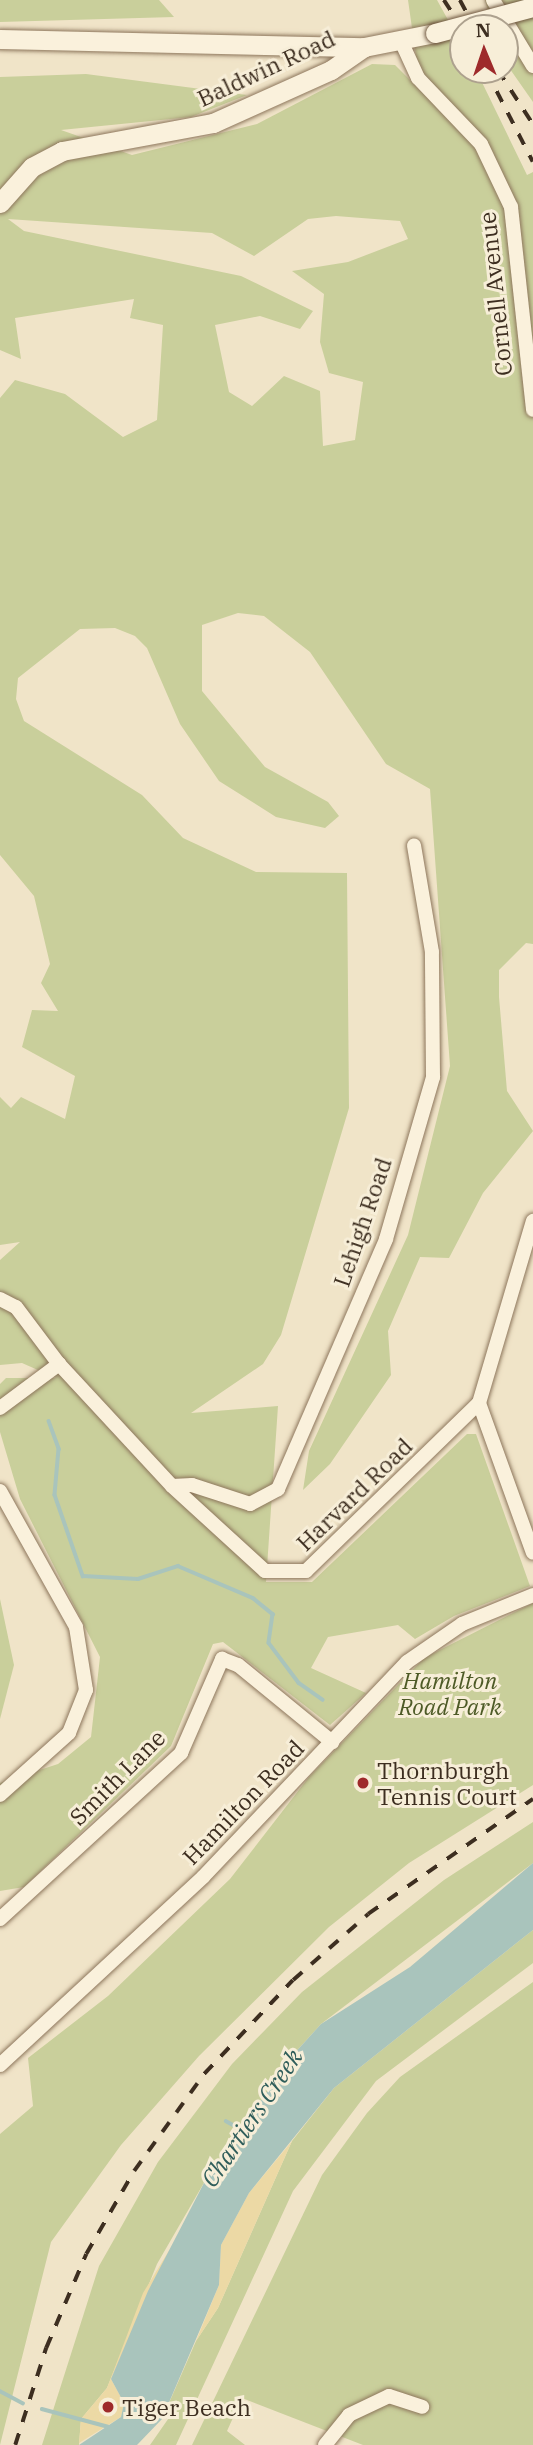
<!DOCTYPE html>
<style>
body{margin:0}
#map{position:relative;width:533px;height:2445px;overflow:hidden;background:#f0e4c8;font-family:"IBM Plex Serif",serif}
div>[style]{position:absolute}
.green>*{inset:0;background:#c9cf9b}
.sand>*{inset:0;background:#ecd9a5}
.water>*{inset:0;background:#a9c4bc}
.stream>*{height:3.5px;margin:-1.75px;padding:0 1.75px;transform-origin:1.75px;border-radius:1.75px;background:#a9c4bc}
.roads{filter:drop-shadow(0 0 2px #8d765c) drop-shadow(0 0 2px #8d765c)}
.street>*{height:14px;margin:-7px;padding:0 7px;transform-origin:7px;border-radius:7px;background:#faf1dc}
.secondary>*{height:19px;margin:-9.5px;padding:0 9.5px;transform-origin:9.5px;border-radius:9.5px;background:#faf1dc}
.rail>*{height:3.5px;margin-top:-1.75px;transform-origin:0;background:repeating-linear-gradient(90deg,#3d2e20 0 12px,transparent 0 24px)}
.bridges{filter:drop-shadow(0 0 2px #6f573f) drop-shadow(0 0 2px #6f573f)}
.secondary-bridge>*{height:19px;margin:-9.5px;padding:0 9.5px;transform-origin:9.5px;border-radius:9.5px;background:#faf1dc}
.dots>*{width:19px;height:19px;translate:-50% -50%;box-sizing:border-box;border:4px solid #f7eed8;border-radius:50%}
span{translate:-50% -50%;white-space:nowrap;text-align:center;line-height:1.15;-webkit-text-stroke:6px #f7eed8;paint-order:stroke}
.street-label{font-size:23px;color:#3d2e20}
.park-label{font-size:23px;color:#4d5a26;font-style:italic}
.poi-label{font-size:23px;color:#3d2e20}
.left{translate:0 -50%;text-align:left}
.water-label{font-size:24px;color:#2f5d5a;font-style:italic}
.north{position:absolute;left:449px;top:14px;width:70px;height:70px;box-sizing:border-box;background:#f7eed8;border:2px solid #ada18e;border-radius:50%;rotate:358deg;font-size:19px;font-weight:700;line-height:28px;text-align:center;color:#3d2e20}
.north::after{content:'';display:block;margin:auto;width:24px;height:32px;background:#9e2a2b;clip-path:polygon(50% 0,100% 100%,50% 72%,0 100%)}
</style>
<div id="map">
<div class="green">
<div style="clip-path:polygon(0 0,159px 0,174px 17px,0 22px)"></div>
<div style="clip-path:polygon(evenodd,408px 0,437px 0,463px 47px,463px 70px,476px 70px,527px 175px,533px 172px,533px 944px,526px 943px,499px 970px,499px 997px,507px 1091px,533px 1131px,483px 1193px,449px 1258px,420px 1257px,388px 1331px,391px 1375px,330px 1464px,303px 1490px,309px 1451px,408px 1235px,450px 1066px,430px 789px,386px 764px,310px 652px,264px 616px,238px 613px,202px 625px,202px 691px,265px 767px,328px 802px,339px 816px,325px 828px,276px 817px,219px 781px,180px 724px,147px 648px,135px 636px,115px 628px,80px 629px,18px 678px,16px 699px,24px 721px,142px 795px,183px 838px,256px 872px,347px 873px,349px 1108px,281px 1335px,263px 1364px,191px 1413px,278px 1406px,266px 1582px,312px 1582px,467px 1434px,476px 1434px,530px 1586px,454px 1616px,415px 1639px,398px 1625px,328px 1637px,311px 1668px,366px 1693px,330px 1725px,223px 1642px,213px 1644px,171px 1746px,24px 1887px,0 1891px,0 1783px,58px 1764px,91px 1737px,100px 1657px,20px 1499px,0 1432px,0 1384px,6px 1378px,56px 1378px,22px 1363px,0 1365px,0 1260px,20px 1242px,0 1245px,0 1097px,11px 1108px,21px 1097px,65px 1119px,75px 1076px,22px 1047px,32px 1010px,58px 1011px,41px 983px,50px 964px,34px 896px,0 855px,0 398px,15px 380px,65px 394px,123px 437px,157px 420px,163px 325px,130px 318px,134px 299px,15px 318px,21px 359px,0 350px,0 77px,86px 74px,247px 95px,191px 117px,61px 130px,132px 155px,257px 124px,372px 64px,395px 65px,421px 91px,408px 0,336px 216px,400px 221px,408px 239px,348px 262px,292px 271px,324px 294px,320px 342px,329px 373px,363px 382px,355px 440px,323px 446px,320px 391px,284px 376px,252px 406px,229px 392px,215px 325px,260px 316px,300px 329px,313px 311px,241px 276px,24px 231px,8px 219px,212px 233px,254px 256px,308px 219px,336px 216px)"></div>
<div style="clip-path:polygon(485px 0,533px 0,533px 102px,505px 62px,505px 28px,493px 28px)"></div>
<div style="clip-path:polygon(0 1599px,14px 1665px,0 1719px)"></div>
<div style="clip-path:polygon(533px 1603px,533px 1785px,409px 1863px,329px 1927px,199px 2056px,121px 2145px,51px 2242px,0 2445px,0 2134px,33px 2106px,28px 2058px,108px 1996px,230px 1879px,309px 1777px,424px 1658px)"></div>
<div style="clip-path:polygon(533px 1822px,533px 1863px,321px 2024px,292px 2056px,205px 2181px,157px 2264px,107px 2388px,81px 2419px,79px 2445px,42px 2445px,99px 2266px,158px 2162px,232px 2064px,302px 1992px,444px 1880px)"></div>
<div style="clip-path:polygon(533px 1930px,533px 1963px,376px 2081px,293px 2191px,176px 2445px,150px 2445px,173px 2412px,169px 2403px,196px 2341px,218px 2308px,292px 2141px,334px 2088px)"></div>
<div style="clip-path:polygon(533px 1982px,533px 2445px,363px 2445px,242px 2398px,227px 2431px,245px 2445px,192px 2445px,322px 2175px,367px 2113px,400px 2077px)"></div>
</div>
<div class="sand">
<div style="clip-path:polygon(292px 2141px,218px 2308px,196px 2341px,219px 2285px,221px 2245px,249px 2193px)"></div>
<div style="clip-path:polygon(170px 2249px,111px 2379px,124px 2403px,121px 2417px,79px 2443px,81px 2419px,107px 2388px,143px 2293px)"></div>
</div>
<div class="water">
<div style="clip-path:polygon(533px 1863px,533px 1930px,334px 2088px,249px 2193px,221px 2245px,219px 2285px,162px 2419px,137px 2445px,79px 2445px,121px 2417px,124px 2403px,111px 2379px,148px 2291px,205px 2181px,292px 2056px,321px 2024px,410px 1967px)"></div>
</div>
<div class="stream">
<div style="left:49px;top:1421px;width:30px;rotate:70deg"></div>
<div style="left:59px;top:1449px;width:46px;rotate:95deg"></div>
<div style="left:55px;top:1495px;width:86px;rotate:70.9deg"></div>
<div style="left:83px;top:1576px;width:55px;rotate:3.1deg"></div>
<div style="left:138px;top:1579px;width:42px;rotate:-18deg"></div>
<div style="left:178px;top:1566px;width:82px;rotate:23.1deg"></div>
<div style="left:253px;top:1598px;width:26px;rotate:39deg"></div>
<div style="left:273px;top:1614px;width:29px;rotate:98deg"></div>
<div style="left:269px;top:1643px;width:50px;rotate:53.1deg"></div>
<div style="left:299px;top:1683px;width:29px;rotate:35deg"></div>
<div style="left:226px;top:2121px;width:18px;rotate:29deg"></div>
<div style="left:0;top:2391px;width:26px;rotate:28deg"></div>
<div style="left:42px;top:2409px;width:69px;rotate:15deg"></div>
</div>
<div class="roads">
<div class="street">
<div style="left:493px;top:0;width:77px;rotate:58.8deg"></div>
<div style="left:401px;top:41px;width:41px;rotate:65.3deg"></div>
<div style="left:418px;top:78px;width:91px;rotate:46.3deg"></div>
<div style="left:481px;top:144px;width:70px;rotate:64.5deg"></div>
<div style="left:511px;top:207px;width:204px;rotate:83.8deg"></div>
<div style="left:0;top:1299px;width:18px;rotate:27deg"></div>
<div style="left:16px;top:1307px;width:71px;rotate:53deg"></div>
<div style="left:59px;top:1364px;width:166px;rotate:47.2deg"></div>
<div style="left:172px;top:1486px;width:126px;rotate:42.4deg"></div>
<div style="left:265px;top:1571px;width:41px"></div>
<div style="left:306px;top:1571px;width:241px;rotate:-44.2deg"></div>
<div style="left:479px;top:1403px;width:190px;rotate:-73.5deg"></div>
<div style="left:479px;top:1403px;width:159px;rotate:70.2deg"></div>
<div style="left:0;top:1408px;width:74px;rotate:-36.7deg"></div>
<div style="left:172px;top:1486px;width:20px;rotate:-3deg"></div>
<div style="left:192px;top:1485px;width:61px;rotate:18.1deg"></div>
<div style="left:250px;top:1504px;width:32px;rotate:-28deg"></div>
<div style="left:278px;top:1489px;width:272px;rotate:-66.6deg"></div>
<div style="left:386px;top:1239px;width:169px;rotate:-73.8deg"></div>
<div style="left:433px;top:1077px;width:125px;rotate:-90.5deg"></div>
<div style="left:432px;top:952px;width:108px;rotate:-99.6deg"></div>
<div style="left:0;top:1491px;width:156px;rotate:60.8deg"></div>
<div style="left:76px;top:1627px;width:64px;rotate:81deg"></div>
<div style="left:86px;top:1690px;width:46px;rotate:111.6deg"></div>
<div style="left:69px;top:1733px;width:93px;rotate:138.1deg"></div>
<div style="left:0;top:1919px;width:246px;rotate:-42.5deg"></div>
<div style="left:181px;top:1753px;width:103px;rotate:-66.4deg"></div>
<div style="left:222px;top:1659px;width:17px;rotate:21deg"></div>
<div style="left:238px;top:1665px;width:122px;rotate:39.3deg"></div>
<div style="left:0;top:2065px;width:277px;rotate:-42.8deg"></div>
<div style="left:203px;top:1877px;width:296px;rotate:-46.5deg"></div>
<div style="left:407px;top:1662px;width:67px;rotate:-34.6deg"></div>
<div style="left:462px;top:1624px;width:77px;rotate:-22.2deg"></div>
<div style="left:325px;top:2445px;width:38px;rotate:-51deg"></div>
<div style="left:349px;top:2415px;width:44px;rotate:-25.4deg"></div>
<div style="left:389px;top:2396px;width:35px;rotate:18deg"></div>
</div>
<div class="secondary">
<div style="left:0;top:39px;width:364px;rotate:1.3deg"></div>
<div style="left:364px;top:47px;width:72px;rotate:-11.2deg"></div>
<div style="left:0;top:203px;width:48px;rotate:-48.4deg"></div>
<div style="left:32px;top:167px;width:34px;rotate:-28deg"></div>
<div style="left:62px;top:151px;width:154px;rotate:-10.5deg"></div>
<div style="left:213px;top:123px;width:129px;rotate:-24.2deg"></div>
<div style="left:331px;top:70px;width:40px;rotate:-34.9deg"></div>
</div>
</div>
<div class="rail">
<div style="left:444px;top:0;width:35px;rotate:57deg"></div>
<div style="left:460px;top:0;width:32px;rotate:62deg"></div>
<div style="left:486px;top:70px;width:103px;rotate:62.9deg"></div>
<div style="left:498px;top:70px;width:64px;rotate:57.1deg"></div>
<div style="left:15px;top:2445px;width:102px;rotate:-72.3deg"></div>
<div style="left:46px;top:2348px;width:102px;rotate:-66.9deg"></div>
<div style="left:86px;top:2254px;width:96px;rotate:-60deg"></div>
<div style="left:134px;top:2171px;width:120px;rotate:-54.2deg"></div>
<div style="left:204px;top:2074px;width:129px;rotate:-46.6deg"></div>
<div style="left:293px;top:1980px;width:100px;rotate:-41.3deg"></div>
<div style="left:368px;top:1914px;width:201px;rotate:-34.9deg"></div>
</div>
<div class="bridges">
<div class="secondary-bridge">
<div style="left:435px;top:33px;width:101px;rotate:-14.9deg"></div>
</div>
</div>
<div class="dots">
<div style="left:363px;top:1783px;background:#9e2a2b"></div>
<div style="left:108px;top:2407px;background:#9e2a2b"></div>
</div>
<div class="street-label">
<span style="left:266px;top:68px;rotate:-25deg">Baldwin Road</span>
<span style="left:495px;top:294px;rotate:-96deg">Cornell Avenue</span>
<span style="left:362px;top:1222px;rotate:-71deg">Lehigh Road</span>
<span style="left:354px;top:1494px;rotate:-44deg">Harvard Road</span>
<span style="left:117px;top:1777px;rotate:-45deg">Smith Lane</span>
<span style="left:243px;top:1802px;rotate:-46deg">Hamilton Road</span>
</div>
<div class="park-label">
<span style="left:450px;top:1693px">Hamilton<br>Road Park</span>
</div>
<div class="poi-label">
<span class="left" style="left:377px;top:1783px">Thornburgh<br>Tennis Court</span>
<span class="left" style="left:122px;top:2407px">Tiger Beach</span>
</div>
<div class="water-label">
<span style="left:252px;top:2118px;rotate:-56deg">Chartiers Creek</span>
</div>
<div class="north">N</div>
</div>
